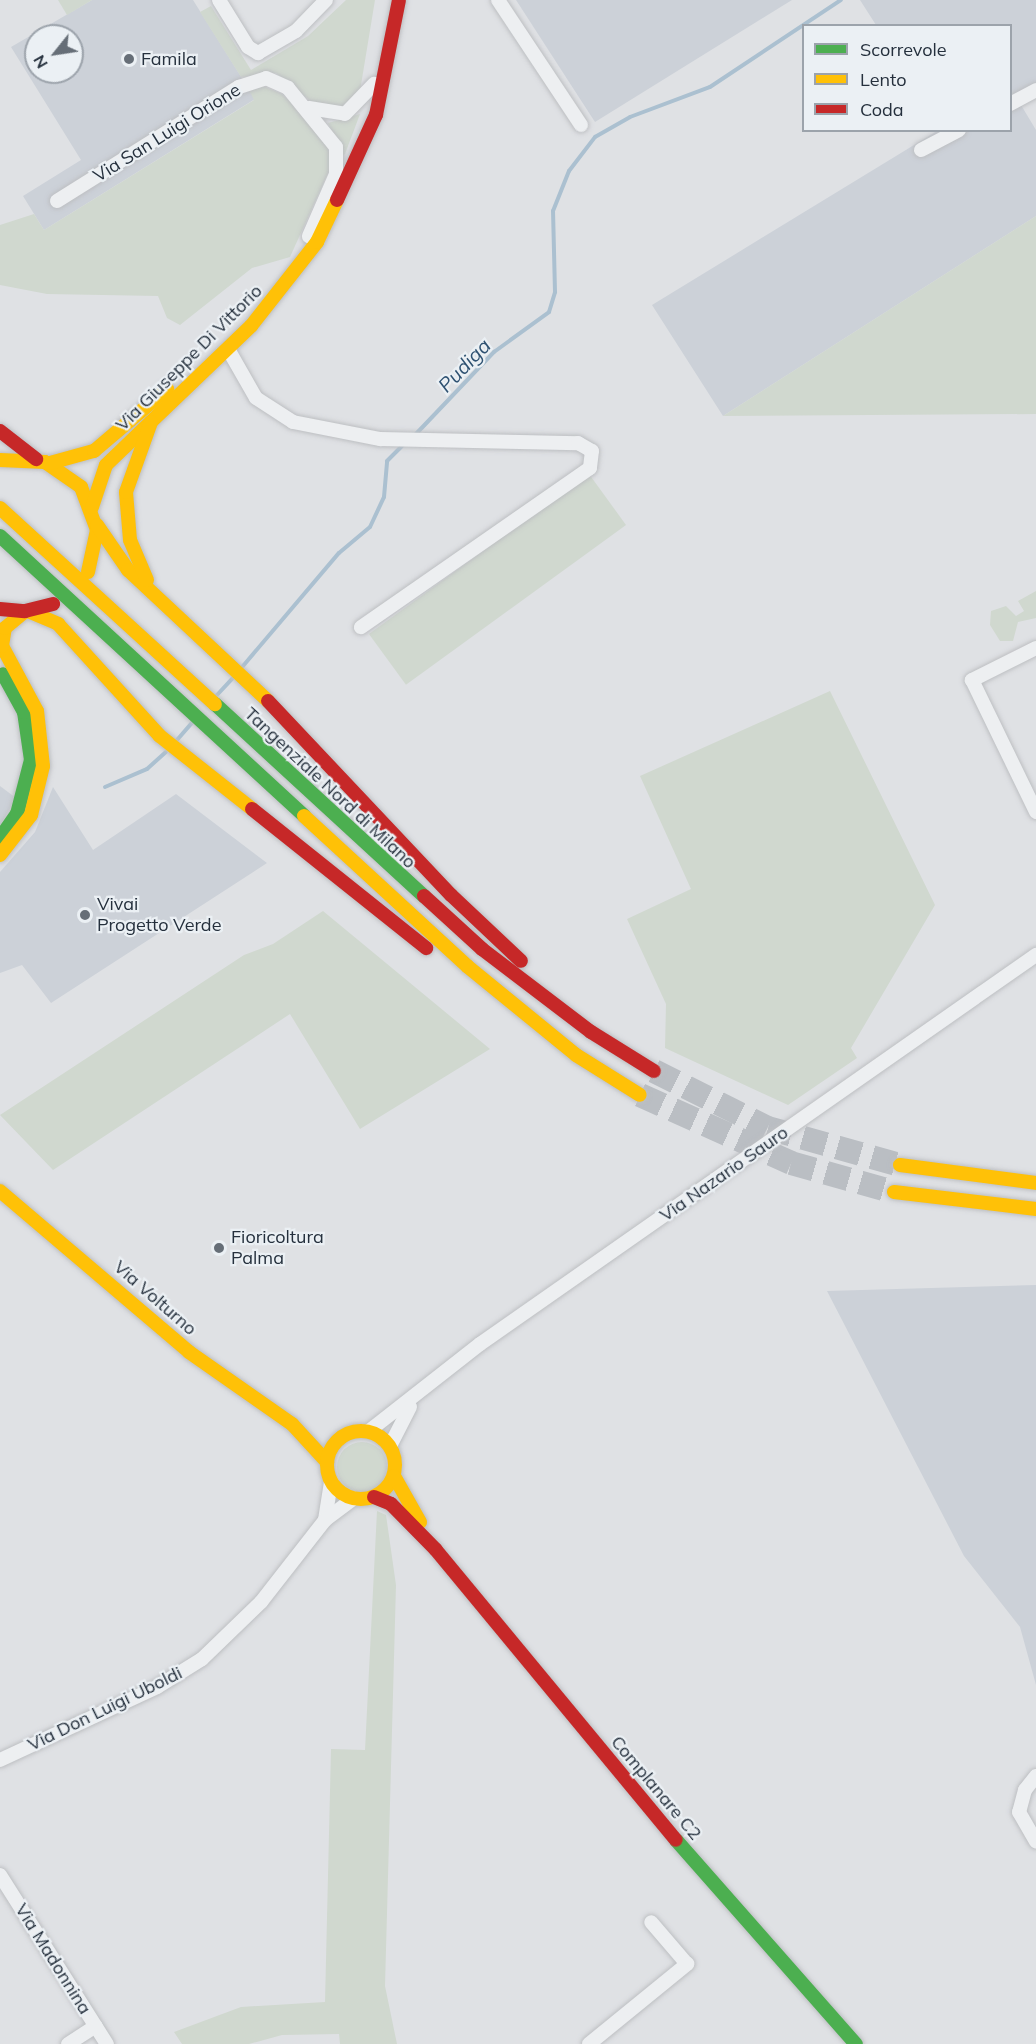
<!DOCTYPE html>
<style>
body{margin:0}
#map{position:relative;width:1036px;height:2044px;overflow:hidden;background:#dfe1e4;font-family:Mulish,sans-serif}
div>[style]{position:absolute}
.built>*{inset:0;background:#ccd1d8}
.green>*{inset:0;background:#d0d8cf;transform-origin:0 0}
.round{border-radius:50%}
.stream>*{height:4px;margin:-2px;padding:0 2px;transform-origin:2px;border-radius:2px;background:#abc0d0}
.highway-tunnel>*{height:24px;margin-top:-12px;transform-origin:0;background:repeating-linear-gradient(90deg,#babec3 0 24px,transparent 0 36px)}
.roads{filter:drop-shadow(0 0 2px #bdbfc2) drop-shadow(0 0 2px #bdbfc2)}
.street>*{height:14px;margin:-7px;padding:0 7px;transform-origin:7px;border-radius:7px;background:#edeff1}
.fast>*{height:14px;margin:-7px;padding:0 7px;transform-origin:7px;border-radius:7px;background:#4caf50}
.slow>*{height:14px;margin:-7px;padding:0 7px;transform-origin:7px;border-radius:7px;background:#ffc107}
.slow>.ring{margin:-7px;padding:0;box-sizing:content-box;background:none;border:14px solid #ffc107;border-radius:50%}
.jam>*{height:14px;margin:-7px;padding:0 7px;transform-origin:7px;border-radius:7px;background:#c62828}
.dots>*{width:16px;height:16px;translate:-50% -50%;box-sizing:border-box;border:3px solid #ebf0f4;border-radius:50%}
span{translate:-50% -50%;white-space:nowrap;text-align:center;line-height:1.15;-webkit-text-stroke:4.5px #ebf0f4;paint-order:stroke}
.poi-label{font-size:18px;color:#25303d}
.left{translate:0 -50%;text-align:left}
.street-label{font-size:18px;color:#25303d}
.water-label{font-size:20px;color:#2f5272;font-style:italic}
.legend{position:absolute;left:802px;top:24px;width:210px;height:108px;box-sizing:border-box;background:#ebf0f4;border:2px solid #9ca3ab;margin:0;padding:8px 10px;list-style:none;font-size:18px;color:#25303d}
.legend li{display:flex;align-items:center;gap:12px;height:30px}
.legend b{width:30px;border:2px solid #9ca3ab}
.north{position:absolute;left:24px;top:24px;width:60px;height:60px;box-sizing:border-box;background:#ebf0f4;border:2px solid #9ca3ab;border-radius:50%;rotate:240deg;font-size:16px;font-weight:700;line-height:24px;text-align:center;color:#25303d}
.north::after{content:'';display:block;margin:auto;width:21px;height:27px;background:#666e77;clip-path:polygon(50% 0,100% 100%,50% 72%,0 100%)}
</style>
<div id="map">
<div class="built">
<div style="clip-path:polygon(evenodd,92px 0,193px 0,255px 99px,44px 230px,23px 196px,81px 160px,11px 47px,92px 0,36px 36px,72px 36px,72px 72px,36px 72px,36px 36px)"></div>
<div style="clip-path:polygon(516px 0,792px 0,595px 122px)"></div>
<div style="clip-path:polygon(860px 0,1036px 0,1036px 89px,1018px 100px,1036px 130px,1036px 216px,723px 416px,652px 305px,937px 131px,1010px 130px,1010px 26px,876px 25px)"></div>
<div style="clip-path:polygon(0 786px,16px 798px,0 825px)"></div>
<div style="clip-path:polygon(53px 787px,93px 850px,176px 794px,267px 863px,51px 1003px,22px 965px,0 973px,0 872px,35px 832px)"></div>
<div style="clip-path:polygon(1036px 1285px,1036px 1685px,1020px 1627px,964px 1556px,827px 1291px)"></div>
</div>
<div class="green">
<div style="clip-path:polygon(58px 0,92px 0,67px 15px)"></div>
<div style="clip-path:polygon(346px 0,375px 0,360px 91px,341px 108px,318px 107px,276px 73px,241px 77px,200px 12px,211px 6px,251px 70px,308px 36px)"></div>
<div style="clip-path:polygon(263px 86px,282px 94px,320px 131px,333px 162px,290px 257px,252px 268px,180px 325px,167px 318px,158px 296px,47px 294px,0 285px,0 225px,34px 214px,44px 230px,254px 100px,249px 90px)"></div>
<div style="clip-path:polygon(360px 114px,345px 154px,343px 155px,328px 123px)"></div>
<div style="clip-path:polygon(1036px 216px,1036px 414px,723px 416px)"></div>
<div style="left:589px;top:474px;width:63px;height:272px;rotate:54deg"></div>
<div style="clip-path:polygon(1036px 591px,1036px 618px,1018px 622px,1013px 641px,1000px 641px,990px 625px,991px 611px,1006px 606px,1016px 616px,1024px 611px,1018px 601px)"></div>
<div style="clip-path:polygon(830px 691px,935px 905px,851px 1048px,857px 1058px,788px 1105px,665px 1048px,666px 1004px,627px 919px,691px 889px,640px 776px)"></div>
<div style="clip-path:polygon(323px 911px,490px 1049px,360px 1129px,290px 1014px,53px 1170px,0 1115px,244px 955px,273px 944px)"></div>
<div class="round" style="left:337px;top:1442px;width:50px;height:50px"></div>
<div style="clip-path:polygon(377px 1511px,386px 1515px,396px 1585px,385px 1986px,397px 2044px,340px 2044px,339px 2034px,282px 2035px,249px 2044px,182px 2044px,174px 2032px,241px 2007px,325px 2002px,331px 1749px,365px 1750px)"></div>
</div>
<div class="stream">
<div style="left:415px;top:435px;width:115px;rotate:-46.4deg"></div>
<div style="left:494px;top:352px;width:68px;rotate:-36deg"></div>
<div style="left:549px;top:312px;width:21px;rotate:-73deg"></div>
<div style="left:555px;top:292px;width:81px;rotate:-91.4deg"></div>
<div style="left:553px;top:211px;width:43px;rotate:-68.2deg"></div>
<div style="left:569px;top:171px;width:43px;rotate:-52.6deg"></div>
<div style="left:595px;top:137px;width:40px;rotate:-29.7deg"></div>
<div style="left:630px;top:117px;width:85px;rotate:-20.6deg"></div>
<div style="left:710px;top:87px;width:157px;rotate:-33.6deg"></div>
<div style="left:243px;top:666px;width:148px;rotate:-49.7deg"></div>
<div style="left:339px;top:553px;width:40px;rotate:-40deg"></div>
<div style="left:370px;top:527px;width:33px;rotate:-65deg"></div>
<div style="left:384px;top:497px;width:36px;rotate:-85deg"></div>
<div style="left:387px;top:461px;width:24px;rotate:-45deg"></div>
<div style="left:217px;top:695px;width:22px;rotate:-47deg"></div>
<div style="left:177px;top:740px;width:23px;rotate:-49deg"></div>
<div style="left:105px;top:787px;width:46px;rotate:-23.2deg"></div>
<div style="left:147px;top:769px;width:25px;rotate:-42deg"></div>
</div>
<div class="highway-tunnel">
<div style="left:654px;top:1071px;width:127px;rotate:26.6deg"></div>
<div style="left:768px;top:1128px;width:137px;rotate:15.7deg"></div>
<div style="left:640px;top:1095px;width:166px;rotate:24.2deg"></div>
<div style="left:791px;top:1163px;width:107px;rotate:15.7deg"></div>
</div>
<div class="roads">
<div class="street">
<div style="left:219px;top:0;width:55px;rotate:58.3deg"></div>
<div style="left:248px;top:47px;width:12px;rotate:31deg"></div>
<div style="left:258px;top:53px;width:44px;rotate:-30.1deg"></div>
<div style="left:296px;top:31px;width:43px;rotate:-45.9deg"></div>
<div style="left:498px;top:0;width:150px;rotate:56.4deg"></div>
<div style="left:1010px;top:104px;width:30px;rotate:-28deg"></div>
<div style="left:309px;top:108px;width:36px;rotate:9deg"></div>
<div style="left:345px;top:114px;width:42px;rotate:-46deg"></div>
<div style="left:921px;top:150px;width:43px;rotate:-27.8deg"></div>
<div style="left:57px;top:201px;width:215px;rotate:-32.1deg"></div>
<div style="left:239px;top:87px;width:28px;rotate:-18deg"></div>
<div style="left:266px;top:78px;width:24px;rotate:24deg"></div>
<div style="left:288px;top:88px;width:76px;rotate:50.9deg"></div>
<div style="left:336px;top:147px;width:27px;rotate:90deg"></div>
<div style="left:336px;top:174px;width:68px;rotate:113.5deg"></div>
<div style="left:228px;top:349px;width:56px;rotate:60.3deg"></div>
<div style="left:256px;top:398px;width:44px;rotate:33deg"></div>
<div style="left:293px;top:422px;width:89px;rotate:11.1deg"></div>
<div style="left:380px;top:439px;width:198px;rotate:1.2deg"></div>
<div style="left:578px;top:443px;width:16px;rotate:30deg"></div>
<div style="left:592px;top:451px;width:17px;rotate:97deg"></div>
<div style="left:590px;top:468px;width:279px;rotate:145.2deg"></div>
<div style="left:1036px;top:648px;width:72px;rotate:153.4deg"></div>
<div style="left:972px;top:680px;width:147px;rotate:64.1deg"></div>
<div style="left:369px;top:1431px;width:141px;rotate:-38.1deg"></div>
<div style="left:480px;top:1344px;width:679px;rotate:-34.98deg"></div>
<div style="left:390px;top:1446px;width:44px;rotate:-62.9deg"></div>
<div style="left:325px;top:1520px;width:39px;rotate:-81deg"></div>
<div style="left:0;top:1760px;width:173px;rotate:-24.9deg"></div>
<div style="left:157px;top:1687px;width:53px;rotate:-31.9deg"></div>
<div style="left:202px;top:1659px;width:82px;rotate:-44deg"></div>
<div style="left:261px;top:1602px;width:104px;rotate:-52deg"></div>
<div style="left:325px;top:1520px;width:36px;rotate:-37deg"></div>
<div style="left:1036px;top:1776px;width:18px;rotate:128deg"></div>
<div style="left:1025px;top:1790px;width:23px;rotate:105deg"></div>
<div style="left:1019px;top:1812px;width:34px;rotate:60deg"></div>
<div style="left:0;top:1875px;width:200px;rotate:57.7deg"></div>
<div style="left:68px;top:2044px;width:33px;rotate:-33deg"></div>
<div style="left:589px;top:2044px;width:127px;rotate:-39.2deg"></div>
<div style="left:687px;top:1964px;width:55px;rotate:-130.6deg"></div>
</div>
<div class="fast">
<div style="left:0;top:536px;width:413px;rotate:42.6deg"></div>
<div style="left:215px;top:704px;width:284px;rotate:42.6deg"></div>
<div style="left:0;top:838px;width:29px;rotate:-55deg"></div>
<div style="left:17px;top:814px;width:56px;rotate:-75.5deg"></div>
<div style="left:31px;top:760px;width:49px;rotate:-98.3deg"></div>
<div style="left:24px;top:712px;width:43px;rotate:-118.9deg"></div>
<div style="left:676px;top:1840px;width:272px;rotate:48.6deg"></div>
</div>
<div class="slow">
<div style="left:0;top:460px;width:45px;rotate:2.5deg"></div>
<div style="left:45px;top:462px;width:44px;rotate:34.8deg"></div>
<div style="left:81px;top:487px;width:46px;rotate:69.6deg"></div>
<div style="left:97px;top:530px;width:43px;rotate:102.1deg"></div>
<div style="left:50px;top:463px;width:46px;rotate:-15.3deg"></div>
<div style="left:94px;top:451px;width:96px;rotate:-40.3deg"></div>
<div style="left:92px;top:507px;width:44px;rotate:-71.6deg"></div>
<div style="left:106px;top:465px;width:201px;rotate:-43.8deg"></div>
<div style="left:251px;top:326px;width:107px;rotate:-51.8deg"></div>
<div style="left:317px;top:242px;width:47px;rotate:-64.5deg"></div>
<div style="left:0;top:508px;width:291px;rotate:42.4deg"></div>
<div style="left:97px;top:525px;width:55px;rotate:55.4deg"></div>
<div style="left:128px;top:570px;width:192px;rotate:43.1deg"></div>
<div style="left:147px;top:580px;width:43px;rotate:-113deg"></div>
<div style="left:130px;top:540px;width:48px;rotate:-94.8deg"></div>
<div style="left:126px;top:492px;width:74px;rotate:-70.3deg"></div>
<div style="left:28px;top:611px;width:33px;rotate:23deg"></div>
<div style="left:58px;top:624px;width:151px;rotate:47.7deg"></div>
<div style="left:160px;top:736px;width:117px;rotate:38.4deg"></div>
<div style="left:304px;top:816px;width:222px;rotate:42.6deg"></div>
<div style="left:467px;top:966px;width:141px;rotate:39.2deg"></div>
<div style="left:576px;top:1055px;width:75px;rotate:32deg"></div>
<div style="left:0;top:855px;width:51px;rotate:-52.2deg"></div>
<div style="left:31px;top:815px;width:50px;rotate:-76.2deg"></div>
<div style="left:43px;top:766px;width:55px;rotate:-96.2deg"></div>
<div style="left:37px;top:711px;width:74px;rotate:-118.3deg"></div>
<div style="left:2px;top:646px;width:18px;rotate:-81deg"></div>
<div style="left:5px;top:628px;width:26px;rotate:-40deg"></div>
<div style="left:900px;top:1165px;width:137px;rotate:7.5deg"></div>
<div style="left:0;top:1191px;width:248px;rotate:40.4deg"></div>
<div style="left:189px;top:1352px;width:126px;rotate:35deg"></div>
<div style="left:292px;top:1424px;width:52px;rotate:47.4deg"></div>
<div style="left:894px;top:1192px;width:143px;rotate:6.8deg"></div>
<div class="ring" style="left:327px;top:1431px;width:54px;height:54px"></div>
<div style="left:394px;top:1476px;width:53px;rotate:60.5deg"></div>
</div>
<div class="jam">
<div style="left:337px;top:200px;width:94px;rotate:-65.4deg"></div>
<div style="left:376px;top:115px;width:117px;rotate:-78.7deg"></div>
<div style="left:0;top:431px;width:46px;rotate:37.9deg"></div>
<div style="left:0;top:609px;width:25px;rotate:5deg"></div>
<div style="left:25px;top:611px;width:29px;rotate:-14deg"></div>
<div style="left:268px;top:701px;width:267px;rotate:46.7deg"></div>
<div style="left:451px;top:895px;width:96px;rotate:43.3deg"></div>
<div style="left:252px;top:809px;width:223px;rotate:38.6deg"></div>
<div style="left:424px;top:896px;width:79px;rotate:42.4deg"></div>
<div style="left:482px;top:949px;width:137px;rotate:37.3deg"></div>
<div style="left:591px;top:1032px;width:74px;rotate:31.8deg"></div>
<div style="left:374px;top:1497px;width:18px;rotate:22deg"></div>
<div style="left:391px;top:1504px;width:64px;rotate:45.6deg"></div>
<div style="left:436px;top:1550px;width:376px;rotate:50.4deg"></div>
</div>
</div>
<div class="dots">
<div style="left:129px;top:59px;background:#666e77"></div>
<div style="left:85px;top:915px;background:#666e77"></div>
<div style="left:219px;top:1248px;background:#666e77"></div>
</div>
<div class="poi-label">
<span class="left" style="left:141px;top:59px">Famila</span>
<span class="left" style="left:97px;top:915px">Vivai<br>Progetto Verde</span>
<span class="left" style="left:231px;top:1248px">Fioricoltura<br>Palma</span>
</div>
<div class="street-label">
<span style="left:167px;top:133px;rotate:-32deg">Via San Luigi Orione</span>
<span style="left:189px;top:358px;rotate:-45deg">Via Giuseppe Di Vittorio</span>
<span style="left:330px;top:788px;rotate:43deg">Tangenziale Nord di Milano</span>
<span style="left:724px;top:1174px;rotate:-35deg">Via Nazario Sauro</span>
<span style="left:155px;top:1298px;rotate:41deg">Via Volturno</span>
<span style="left:105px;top:1709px;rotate:-26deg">Via Don Luigi Uboldi</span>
<span style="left:656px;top:1788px;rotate:50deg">Complanare C2</span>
<span style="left:53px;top:1959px;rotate:58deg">Via Madonnina</span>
</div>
<div class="water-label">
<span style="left:464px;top:365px;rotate:-46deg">Pudiga</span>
</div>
<ul class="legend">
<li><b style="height:8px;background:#4caf50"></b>Scorrevole</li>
<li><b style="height:8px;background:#ffc107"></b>Lento</li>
<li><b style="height:8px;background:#c62828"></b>Coda</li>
</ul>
<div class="north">N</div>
</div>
